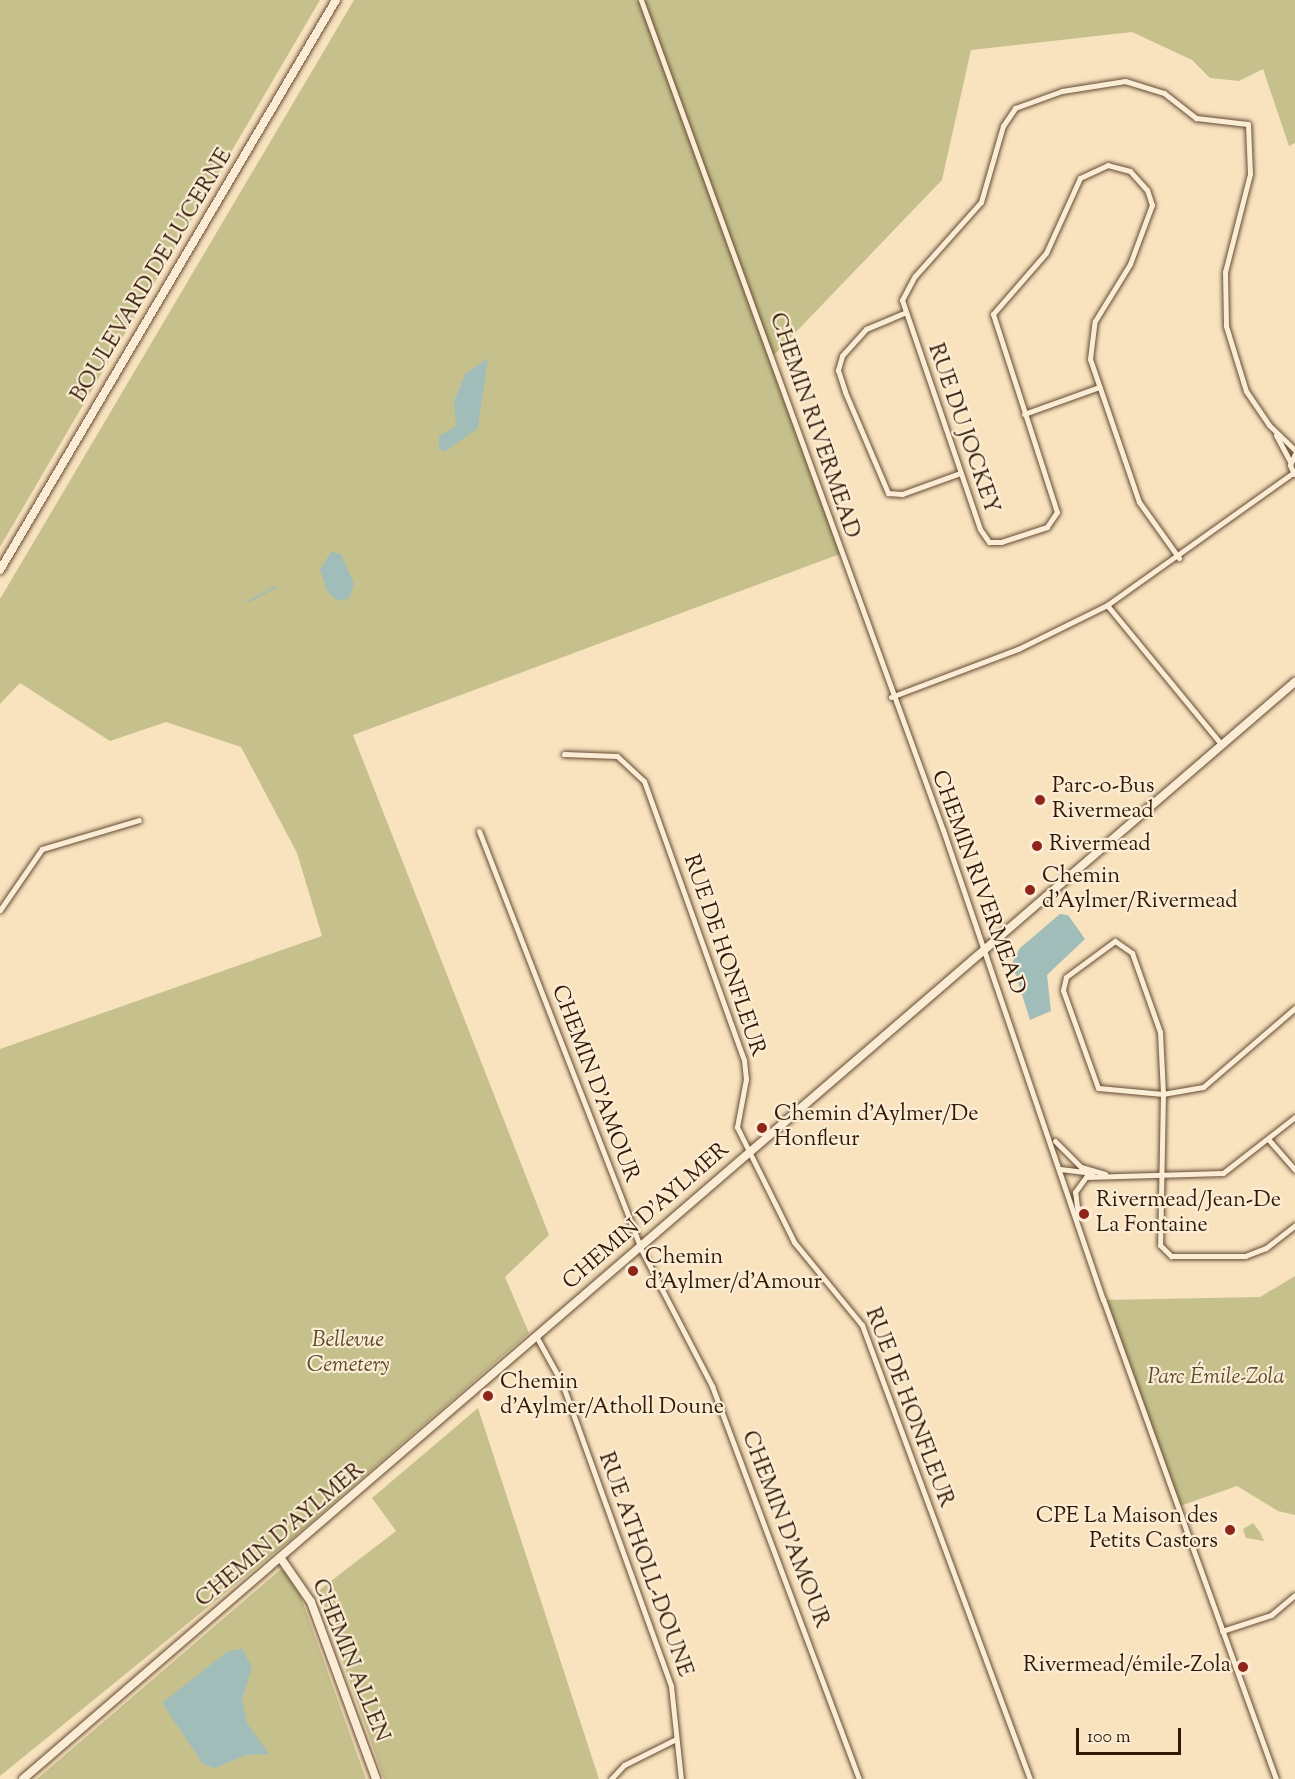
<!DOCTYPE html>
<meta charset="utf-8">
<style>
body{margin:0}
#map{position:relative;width:1295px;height:1779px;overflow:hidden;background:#f9e3bf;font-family:"Sorts Mill Goudy",serif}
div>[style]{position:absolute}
.green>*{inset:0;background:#c6c18c}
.water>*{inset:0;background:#a0bdba}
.stream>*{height:2px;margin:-1px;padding:0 1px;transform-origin:1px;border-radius:1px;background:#a0bdba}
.roads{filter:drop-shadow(0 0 2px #644b34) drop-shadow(0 0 2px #644b34)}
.street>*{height:5px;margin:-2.5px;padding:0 2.5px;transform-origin:2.5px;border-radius:2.5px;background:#fbedd5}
.secondary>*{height:8px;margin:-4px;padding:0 4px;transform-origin:4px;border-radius:4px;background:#fbedd5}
.dots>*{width:16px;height:16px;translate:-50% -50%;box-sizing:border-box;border:3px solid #fbedd5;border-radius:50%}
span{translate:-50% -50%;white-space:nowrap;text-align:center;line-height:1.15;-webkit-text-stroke:4.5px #fbedd5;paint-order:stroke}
.street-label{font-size:22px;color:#321805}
.poi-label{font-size:22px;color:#321805}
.left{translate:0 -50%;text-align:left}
.right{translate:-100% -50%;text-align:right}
.park-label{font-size:22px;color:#5e4b2e;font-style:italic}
.scale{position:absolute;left:1076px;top:1728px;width:105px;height:27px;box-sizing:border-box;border:3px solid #321805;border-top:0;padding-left:8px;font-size:18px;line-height:21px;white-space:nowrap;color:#321805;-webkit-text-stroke:4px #fbedd5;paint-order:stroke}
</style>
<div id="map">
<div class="green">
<div style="clip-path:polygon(0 0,320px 0,0 547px)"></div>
<div style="clip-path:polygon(354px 0,1295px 0,1295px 143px,1289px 146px,1263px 69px,1239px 81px,1210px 78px,1192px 60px,1132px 32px,971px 50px,942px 180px,771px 358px,840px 554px,353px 735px,549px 1235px,505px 1277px,529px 1333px,294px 1537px,0 1776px,0 1049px,322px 936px,297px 853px,241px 747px,166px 722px,110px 741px,20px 683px,0 704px,0 599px)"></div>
<div style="clip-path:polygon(1295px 1276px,1295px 1515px,1278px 1511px,1237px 1486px,1177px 1507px,1103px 1300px,1260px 1297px)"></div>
<div style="clip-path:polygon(478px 1408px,599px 1779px,384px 1779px,318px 1591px,396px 1531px,372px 1498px)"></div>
<div style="clip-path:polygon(1253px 1523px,1260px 1532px,1264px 1541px,1246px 1538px,1243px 1529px)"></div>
<div style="clip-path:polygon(281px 1569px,293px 1575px,366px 1779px,37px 1779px)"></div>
</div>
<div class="water">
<div style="clip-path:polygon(488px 358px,478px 428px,444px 452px,439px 449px,439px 436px,456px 426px,454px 402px,465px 374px)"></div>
<div style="clip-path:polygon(331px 552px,341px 554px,354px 584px,349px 598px,338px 601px,327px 591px,320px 569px)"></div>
<div style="clip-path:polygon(1060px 914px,1068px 915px,1085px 939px,1047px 975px,1051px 1011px,1030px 1020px,1012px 963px,1020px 948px)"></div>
<div style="clip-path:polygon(242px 1649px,252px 1667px,242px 1700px,247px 1723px,269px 1754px,246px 1755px,215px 1768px,203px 1764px,162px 1703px,228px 1651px)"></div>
</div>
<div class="stream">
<div style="left:249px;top:601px;width:31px;rotate:-27deg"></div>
</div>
<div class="roads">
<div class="street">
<div style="left:641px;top:0;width:883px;rotate:70.01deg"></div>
<div style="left:943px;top:830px;width:496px;rotate:71.2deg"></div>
<div style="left:1103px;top:1299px;width:510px;rotate:70.18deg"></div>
<div style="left:904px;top:313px;width:41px;rotate:157.2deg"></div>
<div style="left:866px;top:329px;width:36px;rotate:132deg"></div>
<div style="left:842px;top:356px;width:15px;rotate:106deg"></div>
<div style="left:838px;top:370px;width:23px;rotate:72deg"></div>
<div style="left:845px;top:392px;width:110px;rotate:66.9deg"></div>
<div style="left:888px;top:493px;width:14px;rotate:4deg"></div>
<div style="left:902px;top:494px;width:62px;rotate:-19.9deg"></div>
<div style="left:1024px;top:414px;width:80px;rotate:-19.8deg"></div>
<div style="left:1276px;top:435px;width:30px;rotate:62deg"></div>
<div style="left:1294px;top:474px;width:10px;rotate:-114deg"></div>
<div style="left:1290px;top:465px;width:12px;rotate:-66deg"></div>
<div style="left:1179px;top:558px;width:69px;rotate:-125.5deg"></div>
<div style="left:1139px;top:502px;width:151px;rotate:-108.9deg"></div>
<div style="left:1090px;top:359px;width:38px;rotate:-83deg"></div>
<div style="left:1095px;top:321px;width:67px;rotate:-58.4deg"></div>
<div style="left:1130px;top:264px;width:63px;rotate:-69.6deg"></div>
<div style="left:1152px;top:205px;width:16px;rotate:-108deg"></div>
<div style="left:1147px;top:190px;width:25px;rotate:-132deg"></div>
<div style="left:1130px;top:171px;width:23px;rotate:-165deg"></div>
<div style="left:1108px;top:165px;width:31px;rotate:155deg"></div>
<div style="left:1080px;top:178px;width:82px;rotate:114.4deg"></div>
<div style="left:1046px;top:253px;width:81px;rotate:131deg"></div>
<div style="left:993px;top:314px;width:208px;rotate:72.1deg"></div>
<div style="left:1057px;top:512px;width:18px;rotate:124deg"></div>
<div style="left:1047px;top:527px;width:48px;rotate:161.9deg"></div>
<div style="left:1001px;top:542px;width:12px;rotate:180deg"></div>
<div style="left:989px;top:542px;width:16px;rotate:-125deg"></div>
<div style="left:980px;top:529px;width:242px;rotate:-108.8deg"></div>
<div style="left:902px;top:300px;width:27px;rotate:-62deg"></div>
<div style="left:915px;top:276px;width:99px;rotate:-48.3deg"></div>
<div style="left:981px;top:202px;width:79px;rotate:-73.9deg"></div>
<div style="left:1003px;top:126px;width:22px;rotate:-56deg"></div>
<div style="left:1015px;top:108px;width:50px;rotate:-19.9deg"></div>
<div style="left:1062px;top:91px;width:64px;rotate:-9deg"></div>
<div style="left:1125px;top:81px;width:41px;rotate:17.1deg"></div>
<div style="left:1164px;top:93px;width:41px;rotate:38deg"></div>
<div style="left:1196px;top:118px;width:52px;rotate:6.6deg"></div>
<div style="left:1248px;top:124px;width:50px;rotate:87.7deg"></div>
<div style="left:1250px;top:174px;width:101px;rotate:104.3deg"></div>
<div style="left:1225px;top:272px;width:54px;rotate:88.9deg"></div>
<div style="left:1226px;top:326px;width:68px;rotate:72.9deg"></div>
<div style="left:1246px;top:391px;width:41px;rotate:55.9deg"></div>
<div style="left:1269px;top:425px;width:36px;rotate:44deg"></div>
<div style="left:1107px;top:605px;width:181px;rotate:50.6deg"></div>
<div style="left:891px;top:697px;width:136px;rotate:-20.7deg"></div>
<div style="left:1018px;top:649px;width:99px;rotate:-26.3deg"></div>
<div style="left:1107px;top:605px;width:228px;rotate:-35.4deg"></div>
<div style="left:564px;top:754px;width:53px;rotate:2.2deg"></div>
<div style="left:617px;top:756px;width:37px;rotate:43deg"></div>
<div style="left:644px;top:781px;width:296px;rotate:70.3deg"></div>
<div style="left:744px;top:1060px;width:19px;rotate:84deg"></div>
<div style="left:746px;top:1079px;width:49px;rotate:100.6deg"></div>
<div style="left:737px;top:1127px;width:128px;rotate:63.6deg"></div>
<div style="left:794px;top:1242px;width:107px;rotate:50.7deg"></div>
<div style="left:862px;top:1325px;width:484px;rotate:69.7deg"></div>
<div style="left:479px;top:831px;width:446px;rotate:68.8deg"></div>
<div style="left:640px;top:1247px;width:157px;rotate:62.6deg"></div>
<div style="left:712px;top:1386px;width:420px;rotate:69.5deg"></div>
<div style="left:0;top:910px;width:74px;rotate:-55.5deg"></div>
<div style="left:42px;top:849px;width:101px;rotate:-16.6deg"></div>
<div style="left:1115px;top:941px;width:21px;rotate:35deg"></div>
<div style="left:1132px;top:953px;width:84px;rotate:70.5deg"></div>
<div style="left:1160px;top:1032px;width:62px;rotate:87.2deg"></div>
<div style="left:1163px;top:1094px;width:65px;rotate:-174.7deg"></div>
<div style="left:1098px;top:1088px;width:104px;rotate:-109.7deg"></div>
<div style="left:1063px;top:990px;width:13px;rotate:-77deg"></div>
<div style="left:1066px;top:977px;width:61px;rotate:-36.3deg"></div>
<div style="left:1295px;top:1008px;width:121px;rotate:139.3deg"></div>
<div style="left:1203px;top:1087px;width:41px;rotate:170.1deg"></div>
<div style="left:1163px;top:1094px;width:151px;rotate:91.1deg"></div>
<div style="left:1160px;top:1245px;width:16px;rotate:45deg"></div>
<div style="left:1171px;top:1256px;width:74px"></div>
<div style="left:1245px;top:1256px;width:22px;rotate:-21deg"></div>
<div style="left:1266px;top:1248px;width:37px;rotate:-38deg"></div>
<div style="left:1269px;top:1140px;width:40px;rotate:49deg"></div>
<div style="left:1055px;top:1141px;width:37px;rotate:45deg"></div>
<div style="left:1081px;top:1167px;width:25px;rotate:16deg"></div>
<div style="left:1060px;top:1169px;width:33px;rotate:7deg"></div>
<div style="left:1078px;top:1215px;width:23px;rotate:-97deg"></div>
<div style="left:1075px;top:1192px;width:19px;rotate:-54deg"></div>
<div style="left:1086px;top:1177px;width:137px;rotate:-1.7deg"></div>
<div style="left:1223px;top:1173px;width:91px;rotate:-37.9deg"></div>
<div style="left:536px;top:1336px;width:54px;rotate:61deg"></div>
<div style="left:562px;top:1383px;width:322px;rotate:70.2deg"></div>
<div style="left:671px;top:1686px;width:94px;rotate:83.9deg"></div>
<div style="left:1222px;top:1631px;width:52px;rotate:-18.1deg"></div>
<div style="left:1271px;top:1615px;width:31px;rotate:-40deg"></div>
<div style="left:611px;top:1779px;width:19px;rotate:-47deg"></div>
<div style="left:624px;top:1765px;width:56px;rotate:-26.6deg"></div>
</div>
<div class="secondary">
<div style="left:0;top:570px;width:662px;rotate:-59.48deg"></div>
<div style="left:282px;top:1560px;width:51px;rotate:55.4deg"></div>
<div style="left:311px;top:1602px;width:189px;rotate:69.8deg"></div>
<div style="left:23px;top:1779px;width:1680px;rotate:-40.78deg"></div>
</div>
</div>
<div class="dots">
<div style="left:1040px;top:800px;background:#8f2418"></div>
<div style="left:1037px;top:846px;background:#8f2418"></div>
<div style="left:1030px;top:890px;background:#8f2418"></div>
<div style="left:762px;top:1128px;background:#8f2418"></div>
<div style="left:1084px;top:1214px;background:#8f2418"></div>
<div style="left:633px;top:1271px;background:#8f2418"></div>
<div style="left:488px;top:1396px;background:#8f2418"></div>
<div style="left:1230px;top:1530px;background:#8f2418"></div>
<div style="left:1243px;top:1667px;background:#8f2418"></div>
</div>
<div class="street-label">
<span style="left:153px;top:276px;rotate:-59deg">BOULEVARD DE LUCERNE</span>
<span style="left:813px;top:426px;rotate:71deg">CHEMIN RIVERMEAD</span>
<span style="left:962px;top:429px;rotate:71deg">RUE DU JOCKEY</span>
<span style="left:977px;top:883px;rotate:70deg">CHEMIN RIVERMEAD</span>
<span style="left:723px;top:956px;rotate:71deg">RUE DE HONFLEUR</span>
<span style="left:594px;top:1084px;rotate:69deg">CHEMIN D'AMOUR</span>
<span style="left:647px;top:1217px;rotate:-41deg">CHEMIN D'AYLMER</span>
<span style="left:908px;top:1408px;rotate:69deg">RUE DE HONFLEUR</span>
<span style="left:784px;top:1530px;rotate:69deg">CHEMIN D'AMOUR</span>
<span style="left:281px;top:1536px;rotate:-40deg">CHEMIN D'AYLMER</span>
<span style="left:644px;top:1565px;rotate:70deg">RUE ATHOLL-DOUNE</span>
<span style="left:349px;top:1661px;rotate:68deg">CHEMIN ALLEN</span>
</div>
<div class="poi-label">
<span class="left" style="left:1052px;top:800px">Parc-o-Bus<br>Rivermead</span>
<span class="left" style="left:1049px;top:846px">Rivermead</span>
<span class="left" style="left:1042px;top:890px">Chemin<br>d'Aylmer/Rivermead</span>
<span class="left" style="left:774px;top:1128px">Chemin d'Aylmer/De<br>Honfleur</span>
<span class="left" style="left:1096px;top:1214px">Rivermead/Jean-De<br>La Fontaine</span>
<span class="left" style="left:645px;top:1271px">Chemin<br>d'Aylmer/d'Amour</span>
<span class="left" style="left:500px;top:1396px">Chemin<br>d'Aylmer/Atholl Doune</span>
<span class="right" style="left:1218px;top:1530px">CPE La Maison des<br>Petits Castors</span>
<span class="right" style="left:1231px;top:1667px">Rivermead/émile-Zola</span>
</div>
<div class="park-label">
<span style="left:348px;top:1354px">Bellevue<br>Cemetery</span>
<span style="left:1216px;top:1379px">Parc Émile-Zola</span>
</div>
<div class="scale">100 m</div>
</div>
